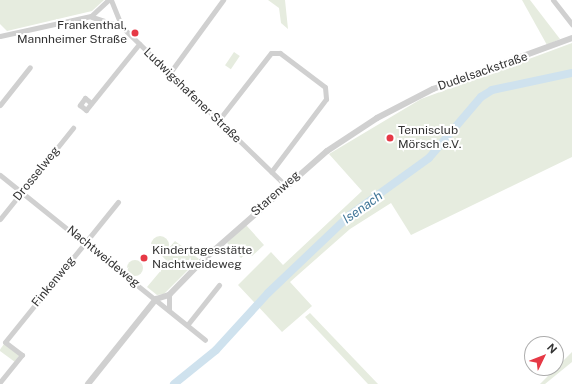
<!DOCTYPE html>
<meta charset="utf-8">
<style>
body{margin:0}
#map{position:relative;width:572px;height:384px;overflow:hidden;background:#fff;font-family:"Public Sans",sans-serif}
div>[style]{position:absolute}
.green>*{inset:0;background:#e6ecdf;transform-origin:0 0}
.round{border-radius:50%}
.river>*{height:8px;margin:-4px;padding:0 4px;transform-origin:4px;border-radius:4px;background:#cfe2ee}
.minor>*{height:5px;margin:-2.5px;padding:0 2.5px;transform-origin:2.5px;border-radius:2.5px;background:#d0d0d0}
.tertiary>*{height:6px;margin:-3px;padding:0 3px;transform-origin:3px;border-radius:3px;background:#d0d0d0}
.dots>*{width:11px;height:11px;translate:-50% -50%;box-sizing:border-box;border:2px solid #fff;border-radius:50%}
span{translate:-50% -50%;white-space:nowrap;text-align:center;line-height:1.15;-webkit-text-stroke:4px #fff;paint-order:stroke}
.poi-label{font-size:12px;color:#333}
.right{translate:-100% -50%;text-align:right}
.left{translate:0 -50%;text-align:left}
.street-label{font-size:12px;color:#333}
.water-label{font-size:13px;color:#3f7597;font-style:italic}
.north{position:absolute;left:524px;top:336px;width:40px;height:40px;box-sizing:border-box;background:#fff;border:1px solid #adadad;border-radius:50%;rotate:47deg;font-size:11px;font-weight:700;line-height:16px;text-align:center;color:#333}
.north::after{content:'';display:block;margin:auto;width:14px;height:18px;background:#e63946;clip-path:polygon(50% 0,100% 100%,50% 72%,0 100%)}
</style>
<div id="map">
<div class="green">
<div style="clip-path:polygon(0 0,104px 0,92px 11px,7px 31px,0 24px)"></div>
<div style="clip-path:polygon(268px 0,285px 0,288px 29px,281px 23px,279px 8px)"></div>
<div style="clip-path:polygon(522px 0,530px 0,560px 39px,547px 45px)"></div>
<div style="clip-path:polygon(572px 43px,572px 157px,411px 235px,391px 203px,350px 229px,290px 282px,312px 306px,282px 332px,238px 285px,271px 252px,283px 265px,362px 191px,329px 154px,421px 99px)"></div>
<div style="left:234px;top:52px;width:7px;height:16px;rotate:34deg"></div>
<div style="clip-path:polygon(246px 225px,264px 245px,252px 256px,248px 252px,241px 258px,227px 243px)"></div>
<div class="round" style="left:151px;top:236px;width:18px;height:18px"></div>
<div style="clip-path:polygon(175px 241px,199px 259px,164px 294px,157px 295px,147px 287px,168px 262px,162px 256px)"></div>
<div class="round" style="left:127px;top:260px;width:16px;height:16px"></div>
<div style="clip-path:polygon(310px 313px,378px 384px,368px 384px,305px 317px)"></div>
<div style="left:4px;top:344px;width:19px;height:8px;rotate:36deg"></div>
<div style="clip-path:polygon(572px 352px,572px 362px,545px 384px,540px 384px)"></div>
</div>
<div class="river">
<div style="left:174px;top:384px;width:54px;rotate:-39deg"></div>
<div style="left:216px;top:350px;width:77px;rotate:-47.6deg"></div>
<div style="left:268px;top:293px;width:113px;rotate:-43.6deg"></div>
<div style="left:350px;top:215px;width:97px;rotate:-35.8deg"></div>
<div style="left:429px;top:158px;width:80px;rotate:-49.6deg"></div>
<div style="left:481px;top:97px;width:13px;rotate:-32deg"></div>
<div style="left:492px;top:90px;width:82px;rotate:-12deg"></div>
</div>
<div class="minor">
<div style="left:111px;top:0;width:29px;rotate:68deg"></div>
<div style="left:122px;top:27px;width:227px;rotate:44.1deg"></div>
<div style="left:553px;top:0;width:31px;rotate:52deg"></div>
<div style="left:92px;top:17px;width:29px;rotate:18deg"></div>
<div style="left:0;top:36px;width:93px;rotate:-12.4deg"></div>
<div style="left:91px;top:16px;width:23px;rotate:-43deg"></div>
<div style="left:169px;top:74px;width:92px;rotate:-53.9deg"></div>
<div style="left:91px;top:103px;width:8px;rotate:-140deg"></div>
<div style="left:85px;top:98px;width:9px;rotate:126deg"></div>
<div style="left:80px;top:105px;width:8px;rotate:40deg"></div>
<div style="left:86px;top:110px;width:85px;rotate:-51.2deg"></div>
<div style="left:0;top:105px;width:48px;rotate:-51.7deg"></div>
<div style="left:218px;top:121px;width:86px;rotate:-52.1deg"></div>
<div style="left:271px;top:53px;width:9px"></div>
<div style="left:280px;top:53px;width:56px;rotate:37.1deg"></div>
<div style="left:325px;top:87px;width:12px;rotate:85deg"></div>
<div style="left:326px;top:99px;width:91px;rotate:127deg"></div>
<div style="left:0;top:175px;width:263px;rotate:38.8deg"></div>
<div style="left:0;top:219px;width:117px;rotate:-51.3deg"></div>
<div style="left:169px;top:295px;width:14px;rotate:90deg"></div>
<div style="left:188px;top:324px;width:50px;rotate:-51.5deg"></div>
<div style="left:0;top:382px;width:35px;rotate:-51deg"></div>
<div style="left:22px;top:355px;width:21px;rotate:-143deg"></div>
<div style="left:5px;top:342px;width:180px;rotate:-51.1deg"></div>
</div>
<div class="tertiary">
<div style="left:88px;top:384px;width:109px;rotate:-51.3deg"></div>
<div style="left:156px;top:299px;width:14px;rotate:-17deg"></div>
<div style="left:169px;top:295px;width:49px;rotate:-45.8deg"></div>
<div style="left:203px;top:260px;width:165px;rotate:-41.3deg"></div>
<div style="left:327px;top:151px;width:60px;rotate:-33.4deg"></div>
<div style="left:377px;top:118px;width:63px;rotate:-27.4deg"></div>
<div style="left:433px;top:89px;width:148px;rotate:-20.1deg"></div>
</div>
<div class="dots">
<div style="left:135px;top:33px;background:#e63946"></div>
<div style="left:390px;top:138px;background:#e63946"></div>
<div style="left:144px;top:258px;background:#e63946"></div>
</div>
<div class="poi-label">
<span class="right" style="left:127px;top:33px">Frankenthal,<br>Mannheimer Straße</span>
<span class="left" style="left:398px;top:138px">Tennisclub<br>Mörsch e.V.</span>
<span class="left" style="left:152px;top:258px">Kindertagesstätte<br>Nachtweideweg</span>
</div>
<div class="street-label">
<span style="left:483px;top:72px;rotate:-19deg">Dudelsackstraße</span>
<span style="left:192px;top:96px;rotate:44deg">Ludwigshafener Straße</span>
<span style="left:37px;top:174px;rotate:-51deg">Drosselweg</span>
<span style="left:276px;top:194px;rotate:-42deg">Starenweg</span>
<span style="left:103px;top:257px;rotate:39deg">Nachtweideweg</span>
<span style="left:54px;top:282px;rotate:-51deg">Finkenweg</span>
</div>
<div class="water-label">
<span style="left:363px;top:208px;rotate:-35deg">Isenach</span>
</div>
<div class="north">N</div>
</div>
